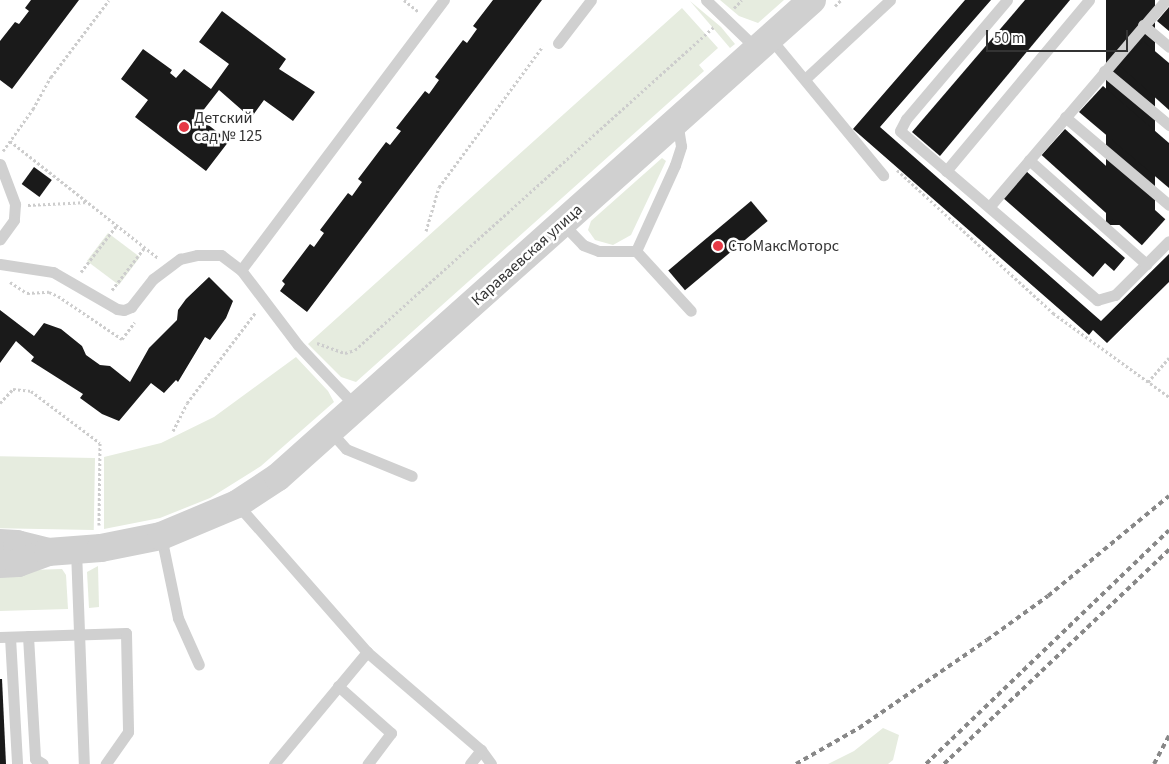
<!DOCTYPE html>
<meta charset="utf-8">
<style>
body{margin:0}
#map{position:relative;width:1169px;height:764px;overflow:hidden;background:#fff;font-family:"Source Sans 3",sans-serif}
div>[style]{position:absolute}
.green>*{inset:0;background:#e6ecdf;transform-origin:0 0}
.building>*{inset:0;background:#1a1a1a;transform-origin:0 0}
.path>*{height:3px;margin-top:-1.5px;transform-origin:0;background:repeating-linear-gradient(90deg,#cdcdcd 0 2.5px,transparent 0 5px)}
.service>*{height:11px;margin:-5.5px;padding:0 5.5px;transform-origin:5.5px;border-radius:5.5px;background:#d0d0d0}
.tertiary>*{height:28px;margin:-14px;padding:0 14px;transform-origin:14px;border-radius:14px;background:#d0d0d0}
.rail>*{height:4px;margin-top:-2px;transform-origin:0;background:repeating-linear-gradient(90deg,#888 0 5px,transparent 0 9px)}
.dots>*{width:14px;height:14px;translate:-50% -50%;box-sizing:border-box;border:2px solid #fff;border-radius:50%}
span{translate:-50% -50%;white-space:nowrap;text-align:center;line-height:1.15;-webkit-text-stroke:5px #fff;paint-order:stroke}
.poi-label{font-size:16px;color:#333}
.left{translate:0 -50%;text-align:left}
.street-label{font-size:16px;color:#333}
.scale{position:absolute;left:986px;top:30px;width:142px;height:22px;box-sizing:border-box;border:2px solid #333;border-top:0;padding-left:6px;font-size:15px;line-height:18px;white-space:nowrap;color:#333;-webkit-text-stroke:4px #fff;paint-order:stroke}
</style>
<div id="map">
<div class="green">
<div style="clip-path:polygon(720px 0,784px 0,758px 23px,739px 16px)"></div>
<div style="clip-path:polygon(690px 1px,721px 27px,735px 44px,730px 48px)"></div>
<div style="clip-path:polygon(682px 8px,718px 48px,699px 65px,704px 71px,356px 382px,341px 377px,308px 344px)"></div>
<div style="clip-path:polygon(662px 158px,666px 161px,631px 235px,613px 245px,595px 240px,588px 230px,591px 221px)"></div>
<div style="left:108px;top:233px;width:40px;height:35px;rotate:37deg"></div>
<div style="clip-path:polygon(296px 357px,328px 391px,334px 402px,261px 466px,210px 498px,160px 518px,104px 529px,104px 457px,161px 443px,214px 417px)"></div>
<div style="left:95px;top:458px;width:72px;height:95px;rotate:91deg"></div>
<div style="clip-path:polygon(98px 566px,99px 607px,89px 608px,87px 572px)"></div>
<div style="clip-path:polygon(62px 569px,66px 575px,68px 609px,0 611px,0 571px)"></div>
<div style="clip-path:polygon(883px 728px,899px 735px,893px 760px,888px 764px,828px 764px,854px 751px)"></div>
</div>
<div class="building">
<div style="clip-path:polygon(31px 0,79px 0,12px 89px,0 80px,0 41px,15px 22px,19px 24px,29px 11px,25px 8px)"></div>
<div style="clip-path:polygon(493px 0,542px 0,307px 312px,280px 291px,285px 284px,282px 281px,310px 244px,314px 247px,324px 233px,320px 230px,348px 193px,352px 196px,362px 182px,358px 179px,386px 142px,390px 145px,401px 131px,396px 128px,425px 91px,429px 94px,439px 80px,435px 77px,463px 40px,467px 43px,477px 29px,473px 26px)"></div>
<div style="clip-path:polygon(965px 0,991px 0,880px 127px,1101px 321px,1169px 254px,1169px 282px,1107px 343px,1093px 330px,1089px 335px,853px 129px)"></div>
<div style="clip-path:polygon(1025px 0,1070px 0,940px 156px,912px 132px)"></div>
<div style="left:1106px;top:0;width:49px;height:225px"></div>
<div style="clip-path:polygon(1169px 7px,1169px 31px,1157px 21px)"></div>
<div style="clip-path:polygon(222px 11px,286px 59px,279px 69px,315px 92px,293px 121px,264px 100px,251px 118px,219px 90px,198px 117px,229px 141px,206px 171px,135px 117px,148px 100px,121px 79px,143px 49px,172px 70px,170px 73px,176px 78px,184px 69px,211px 89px,229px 64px,199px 42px)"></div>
<div style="clip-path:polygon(1143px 41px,1169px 63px,1169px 110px,1120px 66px)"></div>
<div style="clip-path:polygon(1103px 86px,1169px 143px,1169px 188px,1079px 112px)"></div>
<div style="left:1065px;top:129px;width:135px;height:35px;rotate:42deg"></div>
<div style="left:34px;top:167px;width:22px;height:21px;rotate:36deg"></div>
<div style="clip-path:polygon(1026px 171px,1125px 258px,1114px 271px,1105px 263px,1093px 277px,1002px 197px)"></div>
<div style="left:751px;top:201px;width:26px;height:108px;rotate:50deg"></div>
<div style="clip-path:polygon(209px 277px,233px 301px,226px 318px,210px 340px,205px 337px,178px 382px,176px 380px,164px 393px,151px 383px,119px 421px,102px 414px,80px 398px,83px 394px,31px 361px,34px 357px,16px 341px,0 363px,0 310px,34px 336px,44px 323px,61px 329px,82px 346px,86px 355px,100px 365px,110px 366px,130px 382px,149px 348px,177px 320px,178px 310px,186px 299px)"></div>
<div style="clip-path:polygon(0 679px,2px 679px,6px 764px,0 764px)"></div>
</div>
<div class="path">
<div style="left:404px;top:0;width:19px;rotate:39deg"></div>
<div style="left:835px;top:6px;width:8px;rotate:-45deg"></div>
<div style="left:734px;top:8px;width:11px;rotate:-45deg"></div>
<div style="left:10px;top:141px;width:189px;rotate:38.3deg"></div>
<div style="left:3px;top:151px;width:52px;rotate:-54.5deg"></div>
<div style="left:33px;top:109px;width:37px;rotate:-61deg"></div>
<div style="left:51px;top:77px;width:96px;rotate:-53deg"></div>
<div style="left:897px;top:170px;width:212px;rotate:42.5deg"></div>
<div style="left:1053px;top:313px;width:143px;rotate:35.9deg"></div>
<div style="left:28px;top:205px;width:60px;rotate:-2.9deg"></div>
<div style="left:426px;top:231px;width:46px;rotate:-73.5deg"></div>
<div style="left:439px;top:187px;width:175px;rotate:-53.6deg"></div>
<div style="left:81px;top:272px;width:59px;rotate:-52.5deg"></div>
<div style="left:10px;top:282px;width:20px;rotate:33deg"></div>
<div style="left:27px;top:293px;width:22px;rotate:-3deg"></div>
<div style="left:49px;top:292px;width:10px;rotate:24deg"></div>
<div style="left:58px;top:296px;width:77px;rotate:33.9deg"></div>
<div style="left:122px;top:339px;width:21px;rotate:-53deg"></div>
<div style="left:112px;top:290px;width:54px;rotate:-52.5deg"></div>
<div style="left:317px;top:343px;width:30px;rotate:20deg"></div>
<div style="left:345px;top:353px;width:10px;rotate:-17deg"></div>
<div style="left:355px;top:350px;width:484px;rotate:-42deg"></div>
<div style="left:1148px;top:382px;width:32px;rotate:-49deg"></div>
<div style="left:0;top:403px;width:19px;rotate:-47deg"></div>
<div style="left:13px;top:389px;width:18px;rotate:6deg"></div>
<div style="left:31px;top:391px;width:86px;rotate:37deg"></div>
<div style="left:100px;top:443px;width:82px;rotate:90.7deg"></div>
<div style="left:173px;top:431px;width:31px;rotate:-63deg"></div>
<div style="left:187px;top:403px;width:113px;rotate:-52.9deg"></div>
</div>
<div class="service">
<div style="left:706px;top:0;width:71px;rotate:43.9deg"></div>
<div style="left:1007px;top:0;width:156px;rotate:130.3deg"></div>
<div style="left:906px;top:119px;width:13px;rotate:117deg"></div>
<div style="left:900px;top:131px;width:260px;rotate:40.6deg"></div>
<div style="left:1097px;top:300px;width:19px;rotate:-16deg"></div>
<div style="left:1115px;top:295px;width:76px;rotate:-45deg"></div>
<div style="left:1143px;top:25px;width:34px;rotate:40deg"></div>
<div style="left:770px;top:38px;width:178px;rotate:50.5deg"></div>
<div style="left:558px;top:43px;width:54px;rotate:-52.5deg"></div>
<div style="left:1104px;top:71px;width:85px;rotate:39.7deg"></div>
<div style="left:805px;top:79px;width:116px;rotate:-42.9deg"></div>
<div style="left:1065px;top:117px;width:136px;rotate:40.2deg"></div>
<div style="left:1029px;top:160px;width:157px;rotate:41.6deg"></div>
<div style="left:0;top:164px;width:43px;rotate:69.4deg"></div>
<div style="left:15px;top:204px;width:16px;rotate:94deg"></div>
<div style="left:14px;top:220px;width:24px;rotate:126deg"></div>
<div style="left:946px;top:171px;width:223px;rotate:-50.1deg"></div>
<div style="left:990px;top:206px;width:271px;rotate:-49.5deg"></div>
<div style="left:562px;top:223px;width:30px;rotate:46deg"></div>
<div style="left:583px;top:245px;width:17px;rotate:21deg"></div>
<div style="left:599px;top:251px;width:37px"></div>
<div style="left:636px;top:251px;width:94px;rotate:-65.6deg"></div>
<div style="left:675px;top:165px;width:20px;rotate:-72deg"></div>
<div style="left:681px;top:146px;width:24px;rotate:-99deg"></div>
<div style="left:636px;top:251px;width:81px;rotate:47.5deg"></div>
<div style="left:0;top:264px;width:54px;rotate:8.6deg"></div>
<div style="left:53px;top:272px;width:74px;rotate:30deg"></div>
<div style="left:117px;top:309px;width:7px;rotate:8deg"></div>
<div style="left:124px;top:310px;width:8px;rotate:-23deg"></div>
<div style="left:131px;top:307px;width:36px;rotate:-52deg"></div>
<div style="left:153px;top:279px;width:34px;rotate:-37deg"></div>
<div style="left:180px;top:259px;width:17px;rotate:-13deg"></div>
<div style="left:197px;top:255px;width:24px"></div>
<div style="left:221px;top:255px;width:25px;rotate:37deg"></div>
<div style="left:241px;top:270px;width:94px;rotate:52.8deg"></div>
<div style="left:298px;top:345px;width:85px;rotate:46.9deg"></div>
<div style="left:241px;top:270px;width:338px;rotate:-53.1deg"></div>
<div style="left:330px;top:431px;width:24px;rotate:48deg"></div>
<div style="left:346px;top:449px;width:71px;rotate:22.2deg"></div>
<div style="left:237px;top:504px;width:197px;rotate:48.7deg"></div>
<div style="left:367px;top:652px;width:150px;rotate:40.7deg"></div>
<div style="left:481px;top:750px;width:17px;rotate:54deg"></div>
<div style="left:161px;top:536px;width:84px;rotate:78.3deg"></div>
<div style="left:178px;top:618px;width:51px;rotate:65.9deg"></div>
<div style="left:76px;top:550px;width:214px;rotate:87.9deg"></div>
<div style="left:28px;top:636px;width:123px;rotate:86.7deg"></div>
<div style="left:35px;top:759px;width:9px;rotate:32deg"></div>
<div style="left:0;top:637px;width:126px;rotate:-1.8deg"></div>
<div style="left:126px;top:633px;width:99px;rotate:88.8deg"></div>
<div style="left:128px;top:732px;width:39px;rotate:125deg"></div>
<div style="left:10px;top:637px;width:127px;rotate:86.8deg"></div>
<div style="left:338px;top:686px;width:71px;rotate:41.6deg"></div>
<div style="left:391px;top:733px;width:39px;rotate:127deg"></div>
<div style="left:274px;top:764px;width:146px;rotate:-50.3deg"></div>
<div style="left:470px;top:764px;width:18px;rotate:-52deg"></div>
</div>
<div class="tertiary">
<div style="left:0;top:543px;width:17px;rotate:3deg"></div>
<div style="left:17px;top:544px;width:32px;rotate:14deg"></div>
<div style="left:0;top:564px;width:18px;rotate:-3deg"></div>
<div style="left:18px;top:563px;width:32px;rotate:-20deg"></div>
<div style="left:48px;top:552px;width:53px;rotate:-4.3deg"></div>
<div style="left:101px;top:548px;width:61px;rotate:-11.3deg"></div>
<div style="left:161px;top:536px;width:82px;rotate:-22.8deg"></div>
<div style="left:237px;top:504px;width:49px;rotate:-33.4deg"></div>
<div style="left:278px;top:477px;width:716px;rotate:-41.77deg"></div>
</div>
<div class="rail">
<div style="left:796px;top:764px;width:73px;rotate:-29.7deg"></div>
<div style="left:859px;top:728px;width:155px;rotate:-34.5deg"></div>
<div style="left:987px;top:640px;width:75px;rotate:-35.8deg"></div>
<div style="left:1048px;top:596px;width:157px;rotate:-39.6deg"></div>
<div style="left:926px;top:764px;width:337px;rotate:-43.9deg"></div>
<div style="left:944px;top:764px;width:311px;rotate:-43.6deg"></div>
<div style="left:1154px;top:764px;width:32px;rotate:-62deg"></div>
</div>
<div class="dots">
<div style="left:184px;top:127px;background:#e63946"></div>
<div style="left:718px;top:246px;background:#e63946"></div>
</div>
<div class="poi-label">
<span class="left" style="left:194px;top:127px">Детский<br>сад № 125</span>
<span class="left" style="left:728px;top:246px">СтоМаксМоторс</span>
</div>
<div class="street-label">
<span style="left:527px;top:255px;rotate:-42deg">Караваевская улица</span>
</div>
<div class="scale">50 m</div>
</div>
